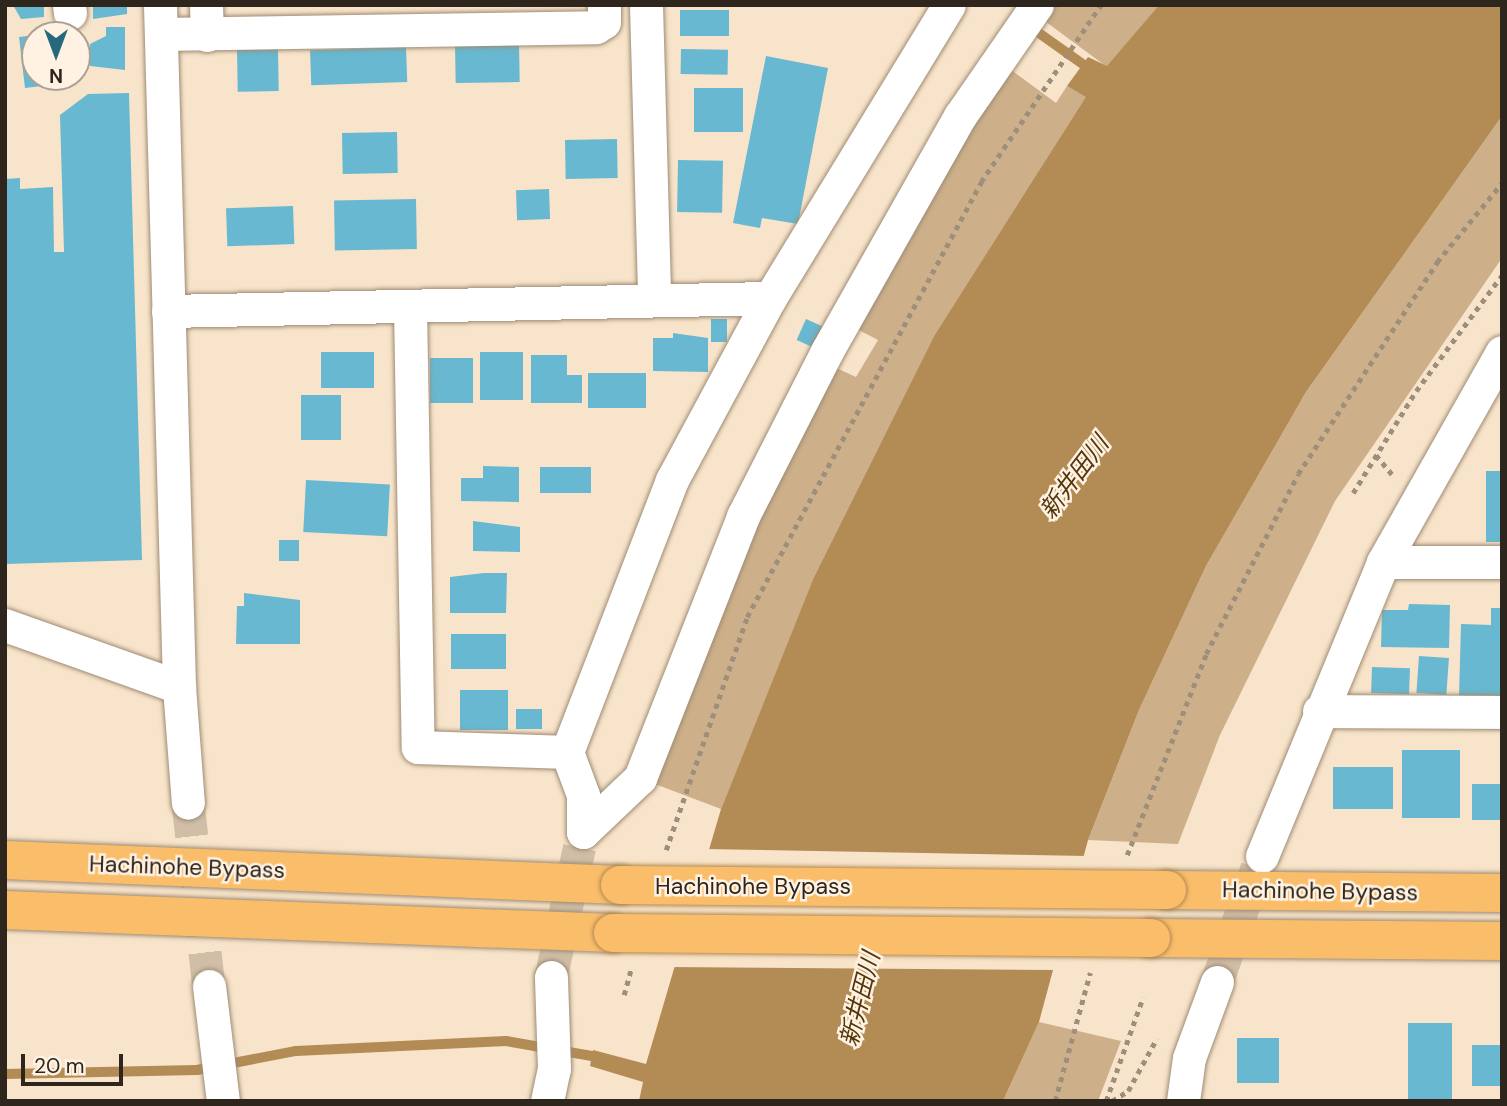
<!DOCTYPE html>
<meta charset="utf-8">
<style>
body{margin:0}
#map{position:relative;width:1507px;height:1106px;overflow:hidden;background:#f8e4ca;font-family:"DM Sans","Noto Sans JP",sans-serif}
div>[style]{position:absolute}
.green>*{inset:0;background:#cdb08a}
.water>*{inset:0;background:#b38b55}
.pier>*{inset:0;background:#f8e4ca}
.stream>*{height:10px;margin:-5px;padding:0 5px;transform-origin:5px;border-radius:5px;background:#b38b55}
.building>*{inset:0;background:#67b8d0;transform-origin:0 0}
.minor-tunnel>*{height:33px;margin-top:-16.5px;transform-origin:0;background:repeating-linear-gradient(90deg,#d0bea7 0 33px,transparent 0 50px)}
.path>*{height:4.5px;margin-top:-2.25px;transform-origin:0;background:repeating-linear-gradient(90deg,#9e8f7d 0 5px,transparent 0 10px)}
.roads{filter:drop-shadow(0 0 2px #9e8b74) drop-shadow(0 0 2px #9e8b74)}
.minor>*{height:33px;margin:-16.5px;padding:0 16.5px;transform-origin:16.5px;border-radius:16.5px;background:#fff}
.highway>*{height:38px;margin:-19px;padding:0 19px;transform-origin:19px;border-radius:19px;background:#fabe6b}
.bridges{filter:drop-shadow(0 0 2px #b38950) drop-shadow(0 0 2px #b38950)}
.highway-bridge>*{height:38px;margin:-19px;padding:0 19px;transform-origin:19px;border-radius:19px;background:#fabe6b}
span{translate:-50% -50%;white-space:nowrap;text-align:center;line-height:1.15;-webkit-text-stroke:5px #fff2e3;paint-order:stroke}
.street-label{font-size:23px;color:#2e261d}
.water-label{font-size:24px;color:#53370a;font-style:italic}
.frame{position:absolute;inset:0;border:7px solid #2e261d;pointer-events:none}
.north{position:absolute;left:21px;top:21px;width:70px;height:70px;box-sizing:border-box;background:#fff2e3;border:2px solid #aba094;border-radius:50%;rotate:180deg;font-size:19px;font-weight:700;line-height:28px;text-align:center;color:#2e261d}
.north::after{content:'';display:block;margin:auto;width:24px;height:32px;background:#27697c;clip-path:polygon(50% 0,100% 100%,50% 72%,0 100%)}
.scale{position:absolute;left:21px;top:1054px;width:102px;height:32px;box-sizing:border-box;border:4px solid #2e261d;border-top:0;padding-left:9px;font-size:21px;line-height:24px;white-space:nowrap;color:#2e261d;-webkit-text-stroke:5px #fff2e3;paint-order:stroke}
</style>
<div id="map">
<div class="green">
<div style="clip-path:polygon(1052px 5px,1159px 5px,1107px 67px,1042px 19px)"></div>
<div style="clip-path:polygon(1007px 67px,1056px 103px,1067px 86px,1087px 97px,934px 336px,813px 579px,721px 809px,655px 784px,752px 517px,832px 366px,856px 377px,878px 340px,853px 327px)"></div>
<div style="clip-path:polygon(1502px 116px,1502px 258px,1335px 501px,1220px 735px,1178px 844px,1088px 840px,1139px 710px,1206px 566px,1306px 392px)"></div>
<div style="clip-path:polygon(1039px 1022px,1121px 1041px,1098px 1101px,1003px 1101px)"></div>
</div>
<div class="water">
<div style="clip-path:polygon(1159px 5px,1502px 5px,1502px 116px,1306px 392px,1206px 566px,1139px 710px,1088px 840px,1039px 1022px,1003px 1101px,639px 1101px,643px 1082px,590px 1066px,593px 1050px,646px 1064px,721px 809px,813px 579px,934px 336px,1086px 97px,1067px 86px,1088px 57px,1107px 66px)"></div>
</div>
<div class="pier">
<div style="clip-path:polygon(704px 849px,1087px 856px,1057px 970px,667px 967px)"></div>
</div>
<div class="stream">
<div style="left:1036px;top:31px;width:71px;rotate:35.3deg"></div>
<div style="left:5px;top:1074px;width:192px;rotate:-1.2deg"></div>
<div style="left:197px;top:1070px;width:101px;rotate:-10.9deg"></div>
<div style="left:296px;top:1051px;width:210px;rotate:-2.7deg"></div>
<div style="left:506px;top:1041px;width:87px;rotate:9.9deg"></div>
</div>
<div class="building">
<div style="clip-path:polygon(13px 5px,44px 5px,44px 17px,21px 19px)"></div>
<div style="clip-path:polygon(93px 5px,127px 5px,127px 14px,93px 19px)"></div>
<div style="left:680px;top:10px;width:49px;height:26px"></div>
<div style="clip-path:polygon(106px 27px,125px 27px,125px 70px,90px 66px,90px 44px,106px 36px)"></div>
<div style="clip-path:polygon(35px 35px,35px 77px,57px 77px,58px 84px,25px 88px,19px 37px)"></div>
<div style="left:519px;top:43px;width:39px;height:64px;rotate:89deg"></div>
<div style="left:406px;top:47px;width:35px;height:96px;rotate:88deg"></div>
<div style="left:278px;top:49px;width:42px;height:41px;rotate:89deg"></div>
<div style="left:681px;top:49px;width:47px;height:25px;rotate:1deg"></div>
<div style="clip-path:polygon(766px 56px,828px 68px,798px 224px,762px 218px,760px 228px,733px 223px)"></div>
<div style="left:694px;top:88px;width:49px;height:44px"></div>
<div style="clip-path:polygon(129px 93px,142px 560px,5px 564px,5px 179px,20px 178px,20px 189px,53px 187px,54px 252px,64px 252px,60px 115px,88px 94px)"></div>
<div style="left:397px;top:132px;width:41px;height:55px;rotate:89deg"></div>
<div style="left:617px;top:139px;width:39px;height:52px;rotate:89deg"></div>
<div style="left:678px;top:160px;width:45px;height:52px;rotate:1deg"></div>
<div style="left:549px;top:189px;width:30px;height:33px;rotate:88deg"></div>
<div style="left:416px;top:199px;width:50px;height:82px;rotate:89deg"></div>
<div style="left:293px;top:206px;width:38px;height:67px;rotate:88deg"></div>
<div style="left:711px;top:319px;width:16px;height:23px"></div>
<div style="left:806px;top:319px;width:22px;height:23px;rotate:24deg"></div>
<div style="clip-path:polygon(673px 333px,708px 338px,708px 372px,653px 371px,653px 338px,673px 338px)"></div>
<div style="left:321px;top:352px;width:53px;height:36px"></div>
<div style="left:480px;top:352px;width:43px;height:48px"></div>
<div style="clip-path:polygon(531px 355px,567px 355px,567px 375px,582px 375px,582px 403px,531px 403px)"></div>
<div style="left:430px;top:358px;width:43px;height:45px"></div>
<div style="left:588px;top:373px;width:58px;height:35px"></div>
<div style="left:301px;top:395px;width:40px;height:45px"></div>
<div style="clip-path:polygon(483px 466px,519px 467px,519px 502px,461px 501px,461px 478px,483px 478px)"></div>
<div style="left:540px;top:467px;width:51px;height:26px"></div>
<div style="left:1486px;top:471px;width:16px;height:71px"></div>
<div style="left:306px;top:480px;width:84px;height:52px;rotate:3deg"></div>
<div style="clip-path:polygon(473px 521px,520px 527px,520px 552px,473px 551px)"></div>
<div style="left:279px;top:540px;width:20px;height:21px"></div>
<div style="clip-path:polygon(484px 573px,507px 573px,506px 613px,450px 613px,450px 577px)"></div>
<div style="clip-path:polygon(244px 593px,300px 600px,300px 644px,236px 644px,237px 606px,244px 606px)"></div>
<div style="clip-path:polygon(1409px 604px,1450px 605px,1449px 648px,1381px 647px,1382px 610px,1408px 610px)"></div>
<div style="clip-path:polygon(1491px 608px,1502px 608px,1502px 697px,1459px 696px,1461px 624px,1491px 625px)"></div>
<div style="left:451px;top:634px;width:55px;height:35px"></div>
<div style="left:1419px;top:656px;width:30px;height:37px;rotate:4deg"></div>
<div style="left:1372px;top:667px;width:38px;height:26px;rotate:2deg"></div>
<div style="left:460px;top:690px;width:48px;height:40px"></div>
<div style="left:516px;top:709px;width:26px;height:20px"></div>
<div style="left:1402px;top:750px;width:58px;height:68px"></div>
<div style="left:1333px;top:767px;width:60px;height:42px"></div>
<div style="left:1472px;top:784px;width:30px;height:36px"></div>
<div style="left:1408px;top:1023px;width:44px;height:76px"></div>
<div style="left:1237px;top:1038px;width:42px;height:45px"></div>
<div style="left:1472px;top:1045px;width:30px;height:41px"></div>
</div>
<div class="minor-tunnel">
<div style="left:188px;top:803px;width:184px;rotate:83.5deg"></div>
<div style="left:551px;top:977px;width:148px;rotate:-77.6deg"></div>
<div style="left:1217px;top:982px;width:121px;rotate:-70.7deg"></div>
</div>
<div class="path">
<div style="left:1376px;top:455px;width:26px;rotate:50deg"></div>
<div style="left:1353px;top:493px;width:120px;rotate:-58.3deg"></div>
<div style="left:1416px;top:391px;width:144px;rotate:-53.4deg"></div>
<div style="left:666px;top:850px;width:247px;rotate:-70.8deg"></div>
<div style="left:747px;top:617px;width:494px;rotate:-61.7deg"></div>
<div style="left:981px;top:182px;width:214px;rotate:-55.9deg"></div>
<div style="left:1127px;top:855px;width:216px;rotate:-68.5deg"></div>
<div style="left:1206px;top:654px;width:202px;rotate:-62.9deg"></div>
<div style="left:1298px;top:474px;width:254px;rotate:-56.7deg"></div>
<div style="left:1437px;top:262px;width:102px;rotate:-50.6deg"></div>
<div style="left:624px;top:995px;width:27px;rotate:-75deg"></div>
<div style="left:1055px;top:1101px;width:133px;rotate:-74.7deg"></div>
<div style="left:1106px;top:1101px;width:110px;rotate:-70.4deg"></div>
<div style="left:1112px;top:1101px;width:19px;rotate:-32deg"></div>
<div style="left:1128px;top:1091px;width:60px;rotate:-61.3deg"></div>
</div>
<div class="roads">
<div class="minor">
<div style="left:69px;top:5px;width:8px;rotate:83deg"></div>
<div style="left:160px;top:5px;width:682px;rotate:88.4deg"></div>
<div style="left:179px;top:687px;width:116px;rotate:85.6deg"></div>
<div style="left:206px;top:5px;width:30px;rotate:88deg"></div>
<div style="left:646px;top:5px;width:294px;rotate:88.4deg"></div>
<div style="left:161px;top:34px;width:435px;rotate:-0.9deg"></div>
<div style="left:596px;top:27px;width:9px;rotate:-32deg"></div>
<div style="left:604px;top:22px;width:17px;rotate:-90deg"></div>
<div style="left:410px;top:307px;width:440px;rotate:89deg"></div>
<div style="left:418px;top:747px;width:149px;rotate:1.9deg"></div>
<div style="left:567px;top:752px;width:292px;rotate:-68.9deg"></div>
<div style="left:672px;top:480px;width:207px;rotate:-61.7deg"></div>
<div style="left:770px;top:298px;width:343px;rotate:-58.6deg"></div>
<div style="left:168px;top:311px;width:602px;rotate:-1.24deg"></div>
<div style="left:1383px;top:562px;width:119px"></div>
<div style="left:5px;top:625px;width:185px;rotate:19.6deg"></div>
<div style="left:1319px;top:711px;width:183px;rotate:0.3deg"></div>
<div style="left:567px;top:752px;width:46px;rotate:69.6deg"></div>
<div style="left:583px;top:795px;width:37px;rotate:90deg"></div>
<div style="left:583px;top:832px;width:79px;rotate:-43.5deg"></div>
<div style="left:640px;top:778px;width:282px;rotate:-68.5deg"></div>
<div style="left:743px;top:516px;width:185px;rotate:-63deg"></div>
<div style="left:827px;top:351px;width:270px;rotate:-60.5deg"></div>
<div style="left:960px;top:116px;width:135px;rotate:-55.3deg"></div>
<div style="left:1262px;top:856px;width:318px;rotate:-67.6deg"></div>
<div style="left:1383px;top:562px;width:241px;rotate:-60.5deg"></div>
<div style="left:209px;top:986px;width:116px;rotate:83.1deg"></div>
<div style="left:547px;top:1101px;width:33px;rotate:-78deg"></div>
<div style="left:554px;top:1069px;width:92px;rotate:-91.9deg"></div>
<div style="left:1183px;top:1101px;width:43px;rotate:-82.1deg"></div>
<div style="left:1189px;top:1058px;width:81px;rotate:-69.8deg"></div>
</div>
<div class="highway">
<div style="left:5px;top:860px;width:616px;rotate:2.33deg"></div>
<div style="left:1167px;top:890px;width:335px;rotate:0.5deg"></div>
<div style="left:5px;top:910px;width:608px;rotate:2.17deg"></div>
<div style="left:1151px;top:938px;width:351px;rotate:0.5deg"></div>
</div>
</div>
<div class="bridges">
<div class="highway-bridge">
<div style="left:620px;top:885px;width:547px;rotate:0.52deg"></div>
<div style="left:613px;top:933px;width:538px;rotate:0.53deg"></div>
</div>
</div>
<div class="street-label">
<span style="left:187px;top:867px;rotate:2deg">Hachinohe Bypass</span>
<span style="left:753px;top:886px">Hachinohe Bypass</span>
<span style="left:1320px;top:891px;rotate:1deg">Hachinohe Bypass</span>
</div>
<div class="water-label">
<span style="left:1074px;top:477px;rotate:-53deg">新井田川</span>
<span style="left:860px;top:999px;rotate:-76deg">新井田川</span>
</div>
<div class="frame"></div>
<div class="north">N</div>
<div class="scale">20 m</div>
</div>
